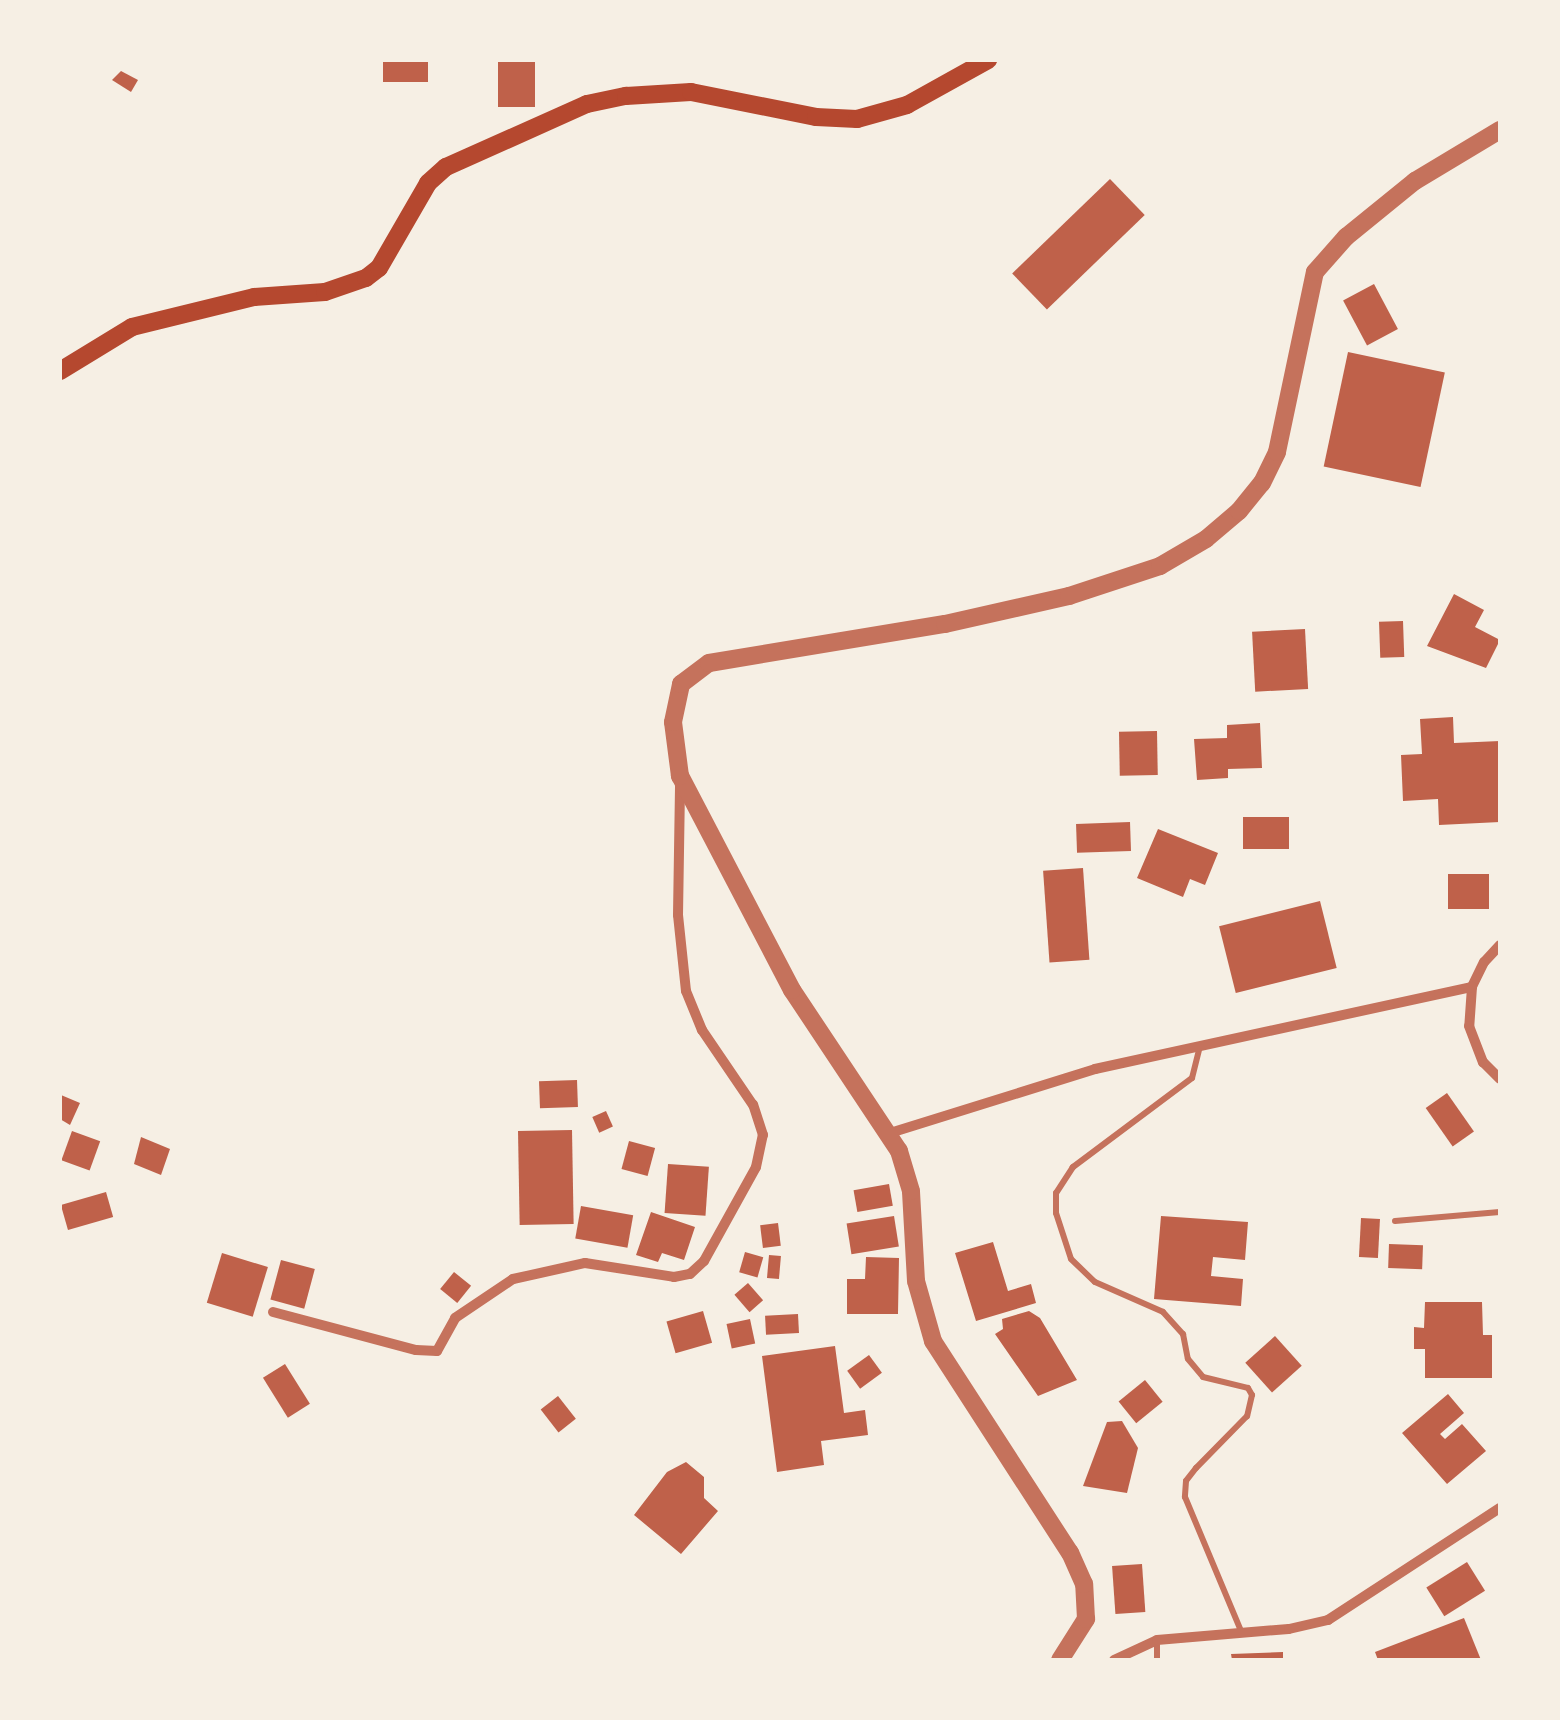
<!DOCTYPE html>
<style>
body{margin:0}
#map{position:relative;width:1560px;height:1720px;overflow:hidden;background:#f6efe4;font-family:"Titillium Web",sans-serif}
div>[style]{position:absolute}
.building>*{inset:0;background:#bf614a;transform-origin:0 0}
.service>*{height:6px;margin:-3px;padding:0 3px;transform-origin:3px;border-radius:3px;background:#c5725c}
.minor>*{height:10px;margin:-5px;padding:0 5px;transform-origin:5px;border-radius:5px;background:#c5725c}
.tertiary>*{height:18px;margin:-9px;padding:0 9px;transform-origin:9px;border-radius:9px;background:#c5725c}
.secondary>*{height:18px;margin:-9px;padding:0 9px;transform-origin:9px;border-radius:9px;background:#b5482f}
span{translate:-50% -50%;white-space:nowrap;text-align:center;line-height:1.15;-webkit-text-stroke:8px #f6efe4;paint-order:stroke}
.frame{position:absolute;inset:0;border:62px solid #f6efe4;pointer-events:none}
</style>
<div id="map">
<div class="building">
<div style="left:383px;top:60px;width:45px;height:22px"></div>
<div style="left:498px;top:60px;width:37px;height:47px"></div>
<div style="clip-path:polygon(121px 71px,138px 80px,131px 92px,112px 80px)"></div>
<div style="left:1110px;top:179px;width:50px;height:136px;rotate:46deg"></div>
<div style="left:1374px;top:284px;width:51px;height:35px;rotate:62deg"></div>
<div style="left:1348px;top:352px;width:99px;height:117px;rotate:12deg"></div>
<div style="clip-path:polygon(1454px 594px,1484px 610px,1475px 627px,1500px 640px,1486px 668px,1427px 646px)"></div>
<div style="left:1403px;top:621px;width:36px;height:24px;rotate:88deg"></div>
<div style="left:1305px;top:629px;width:60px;height:53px;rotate:87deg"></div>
<div style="clip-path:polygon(1453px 717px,1454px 743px,1500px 741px,1500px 822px,1439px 825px,1438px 799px,1403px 801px,1401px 755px,1422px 754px,1420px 719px)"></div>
<div style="clip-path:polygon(1260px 723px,1262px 768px,1228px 769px,1228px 778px,1197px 780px,1194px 739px,1227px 738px,1227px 725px)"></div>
<div style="left:1157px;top:731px;width:44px;height:38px;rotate:89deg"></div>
<div style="left:1289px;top:817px;width:32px;height:46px;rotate:90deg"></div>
<div style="left:1130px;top:822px;width:29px;height:54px;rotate:88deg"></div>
<div style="clip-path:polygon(1158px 829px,1218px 853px,1205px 885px,1190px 879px,1183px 897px,1137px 878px)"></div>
<div style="left:1083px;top:868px;width:92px;height:40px;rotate:86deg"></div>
<div style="left:1448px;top:874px;width:41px;height:35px"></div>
<div style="left:1320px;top:901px;width:69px;height:104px;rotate:76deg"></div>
<div style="left:577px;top:1080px;width:27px;height:38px;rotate:88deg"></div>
<div style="left:1447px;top:1093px;width:47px;height:26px;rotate:55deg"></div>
<div style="clip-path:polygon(61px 1095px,80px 1103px,70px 1125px,60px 1119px)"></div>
<div style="left:606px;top:1111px;width:17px;height:15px;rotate:66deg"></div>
<div style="left:572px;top:1130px;width:94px;height:54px;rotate:89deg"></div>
<div style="left:72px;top:1131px;width:30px;height:31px;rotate:20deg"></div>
<div style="clip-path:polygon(141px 1137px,170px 1149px,161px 1175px,134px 1164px)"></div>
<div style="left:629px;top:1141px;width:27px;height:29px;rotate:15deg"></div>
<div style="left:668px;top:1164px;width:41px;height:49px;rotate:4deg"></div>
<div style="left:889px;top:1184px;width:22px;height:36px;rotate:80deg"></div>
<div style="left:106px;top:1192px;width:26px;height:47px;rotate:74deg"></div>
<div style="left:581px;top:1206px;width:53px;height:33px;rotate:10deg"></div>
<div style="clip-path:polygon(651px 1212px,695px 1227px,684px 1260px,662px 1253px,658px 1262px,636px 1255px)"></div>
<div style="left:894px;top:1216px;width:31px;height:48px;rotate:81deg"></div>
<div style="clip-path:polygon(1161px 1216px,1248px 1222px,1245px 1260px,1213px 1257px,1211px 1276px,1243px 1279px,1241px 1306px,1154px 1299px)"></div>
<div style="left:1361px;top:1218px;width:19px;height:39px;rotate:3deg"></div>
<div style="left:778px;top:1223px;width:23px;height:18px;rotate:83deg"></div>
<div style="clip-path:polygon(993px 1242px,1008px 1291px,1031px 1284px,1036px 1303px,976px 1321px,955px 1253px)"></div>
<div style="left:1389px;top:1244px;width:34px;height:24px;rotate:2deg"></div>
<div style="left:745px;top:1252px;width:19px;height:21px;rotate:16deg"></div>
<div style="left:222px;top:1253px;width:48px;height:52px;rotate:17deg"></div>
<div style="left:769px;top:1255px;width:12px;height:23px;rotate:5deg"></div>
<div style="clip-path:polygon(866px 1257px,899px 1258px,898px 1314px,847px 1314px,847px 1279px,865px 1279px)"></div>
<div style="left:281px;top:1260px;width:35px;height:41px;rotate:15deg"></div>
<div style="left:454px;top:1272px;width:22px;height:22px;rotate:39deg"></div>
<div style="left:748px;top:1283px;width:23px;height:18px;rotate:49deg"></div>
<div style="clip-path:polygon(1425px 1302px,1482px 1302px,1483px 1335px,1492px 1335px,1492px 1378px,1425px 1378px,1425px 1349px,1414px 1349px,1414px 1327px,1424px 1328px)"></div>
<div style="left:703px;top:1311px;width:33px;height:38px;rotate:74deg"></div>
<div style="clip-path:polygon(1029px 1311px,1040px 1318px,1077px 1380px,1038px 1396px,995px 1334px,1003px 1329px,1002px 1319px)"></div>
<div style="left:798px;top:1314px;width:19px;height:33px;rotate:87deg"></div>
<div style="left:750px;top:1319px;width:25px;height:24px;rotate:78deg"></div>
<div style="left:1275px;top:1336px;width:40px;height:40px;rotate:48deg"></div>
<div style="clip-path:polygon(835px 1346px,844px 1413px,865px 1410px,868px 1435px,821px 1441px,824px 1465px,777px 1472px,762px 1356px)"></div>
<div style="left:869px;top:1355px;width:22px;height:27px;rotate:54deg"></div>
<div style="left:285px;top:1364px;width:47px;height:26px;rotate:58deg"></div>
<div style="left:1145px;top:1380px;width:28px;height:34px;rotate:51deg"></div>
<div style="clip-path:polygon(1448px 1394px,1464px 1413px,1440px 1434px,1445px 1439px,1462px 1424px,1486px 1451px,1447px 1484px,1402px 1433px)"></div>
<div style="left:558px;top:1396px;width:29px;height:22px;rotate:52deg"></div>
<div style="clip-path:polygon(1122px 1421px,1138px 1448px,1127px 1493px,1083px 1486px,1107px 1422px)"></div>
<div style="clip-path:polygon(686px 1462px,704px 1477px,704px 1498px,718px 1511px,681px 1554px,634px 1515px,667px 1472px)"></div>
<div style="left:1467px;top:1562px;width:34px;height:48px;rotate:58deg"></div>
<div style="left:1142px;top:1564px;width:48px;height:30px;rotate:86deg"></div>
<div style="clip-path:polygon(1464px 1618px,1481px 1660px,1378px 1660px,1375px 1652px)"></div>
<div style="clip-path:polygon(1283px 1652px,1283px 1660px,1232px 1660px,1231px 1654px)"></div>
</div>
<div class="service">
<div style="left:1200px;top:1046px;width:33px;rotate:104deg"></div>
<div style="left:1192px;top:1078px;width:149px;rotate:143.2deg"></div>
<div style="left:1073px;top:1167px;width:31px;rotate:123deg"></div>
<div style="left:1056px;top:1193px;width:20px;rotate:90deg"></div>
<div style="left:1056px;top:1213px;width:48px;rotate:71.9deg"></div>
<div style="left:1071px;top:1259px;width:33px;rotate:44deg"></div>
<div style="left:1095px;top:1282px;width:74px;rotate:23.8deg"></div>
<div style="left:1163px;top:1312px;width:30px;rotate:48deg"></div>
<div style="left:1183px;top:1334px;width:25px;rotate:79deg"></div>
<div style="left:1188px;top:1359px;width:23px;rotate:50deg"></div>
<div style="left:1203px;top:1377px;width:46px;rotate:13.7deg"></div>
<div style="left:1248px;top:1388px;width:8px;rotate:60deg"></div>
<div style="left:1252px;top:1395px;width:22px;rotate:103deg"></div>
<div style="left:1247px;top:1416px;width:73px;rotate:134.4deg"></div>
<div style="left:1196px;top:1468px;width:16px;rotate:128deg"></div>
<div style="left:1186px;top:1481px;width:16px;rotate:94deg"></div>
<div style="left:1185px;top:1497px;width:147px;rotate:67.3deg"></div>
<div style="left:1395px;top:1221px;width:105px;rotate:-4.9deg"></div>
<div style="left:1157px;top:1641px;width:19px;rotate:90deg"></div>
</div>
<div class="minor">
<div style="left:1500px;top:945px;width:23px;rotate:133deg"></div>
<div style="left:1484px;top:962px;width:28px;rotate:116deg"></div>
<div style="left:1472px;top:987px;width:39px;rotate:94deg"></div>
<div style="left:1469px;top:1026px;width:39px;rotate:69deg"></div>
<div style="left:1483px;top:1062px;width:24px;rotate:45deg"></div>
<div style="left:890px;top:1133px;width:215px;rotate:-17.3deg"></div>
<div style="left:1095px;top:1069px;width:386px;rotate:-12.3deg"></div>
<div style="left:273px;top:1312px;width:148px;rotate:14.9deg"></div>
<div style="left:416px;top:1350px;width:21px;rotate:3deg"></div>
<div style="left:437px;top:1351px;width:38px;rotate:-61deg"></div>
<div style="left:455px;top:1318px;width:70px;rotate:-33.9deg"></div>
<div style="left:513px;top:1279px;width:74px;rotate:-12.5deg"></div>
<div style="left:585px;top:1263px;width:90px;rotate:8.9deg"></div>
<div style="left:674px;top:1277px;width:16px;rotate:-11deg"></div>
<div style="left:690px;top:1274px;width:19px;rotate:-43deg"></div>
<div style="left:704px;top:1261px;width:107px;rotate:-61deg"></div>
<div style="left:756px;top:1167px;width:33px;rotate:-78deg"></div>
<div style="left:763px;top:1135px;width:32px;rotate:-108deg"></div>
<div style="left:753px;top:1105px;width:91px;rotate:-124.2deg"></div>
<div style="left:702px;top:1030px;width:42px;rotate:-112.3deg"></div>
<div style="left:686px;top:991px;width:76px;rotate:-96deg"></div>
<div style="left:678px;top:915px;width:131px;rotate:-89.1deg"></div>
<div style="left:1114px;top:1660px;width:47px;rotate:-24.9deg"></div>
<div style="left:1157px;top:1640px;width:132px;rotate:-4.8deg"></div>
<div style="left:1289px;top:1629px;width:40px;rotate:-13deg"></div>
<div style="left:1328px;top:1620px;width:205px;rotate:-33.1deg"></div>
</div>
<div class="tertiary">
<div style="left:1060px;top:1660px;width:49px;rotate:-57.6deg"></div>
<div style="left:1086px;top:1619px;width:35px;rotate:-93deg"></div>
<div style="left:1084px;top:1584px;width:34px;rotate:-114deg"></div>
<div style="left:1070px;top:1553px;width:252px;rotate:-122.9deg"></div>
<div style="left:933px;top:1341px;width:62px;rotate:-105.8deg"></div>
<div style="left:916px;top:1281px;width:90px;rotate:-93.2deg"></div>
<div style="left:911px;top:1191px;width:42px;rotate:-106.7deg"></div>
<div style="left:899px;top:1151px;width:193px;rotate:-123.6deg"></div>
<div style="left:792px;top:990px;width:242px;rotate:-117.6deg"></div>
<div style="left:680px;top:776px;width:54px;rotate:-97.4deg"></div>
<div style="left:673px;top:722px;width:39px;rotate:-78deg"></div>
<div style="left:681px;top:684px;width:35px;rotate:-37deg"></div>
<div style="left:709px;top:663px;width:239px;rotate:-9.4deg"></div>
<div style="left:945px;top:624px;width:127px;rotate:-12.7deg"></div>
<div style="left:1069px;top:596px;width:96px;rotate:-18.2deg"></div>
<div style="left:1160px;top:566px;width:53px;rotate:-30.4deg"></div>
<div style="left:1206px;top:539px;width:43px;rotate:-40.3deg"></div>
<div style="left:1239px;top:511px;width:36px;rotate:-51deg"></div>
<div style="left:1262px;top:483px;width:34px;rotate:-64deg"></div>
<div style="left:1277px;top:452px;width:184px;rotate:-78.1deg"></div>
<div style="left:1315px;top:272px;width:47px;rotate:-48.5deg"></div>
<div style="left:1346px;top:237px;width:89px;rotate:-39.1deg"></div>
<div style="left:1415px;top:181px;width:99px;rotate:-31deg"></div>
</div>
<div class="secondary">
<div style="left:60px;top:371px;width:84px;rotate:-31.4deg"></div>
<div style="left:132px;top:327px;width:126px;rotate:-13.8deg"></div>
<div style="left:254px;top:297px;width:71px;rotate:-4deg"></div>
<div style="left:325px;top:292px;width:43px;rotate:-18.9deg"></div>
<div style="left:366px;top:278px;width:16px;rotate:-38deg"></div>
<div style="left:379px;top:268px;width:98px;rotate:-60deg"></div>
<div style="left:428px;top:183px;width:24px;rotate:-42deg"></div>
<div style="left:446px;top:167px;width:154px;rotate:-24.1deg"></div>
<div style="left:587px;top:104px;width:40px;rotate:-12deg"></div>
<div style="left:626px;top:96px;width:65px;rotate:-3.5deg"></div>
<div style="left:691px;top:92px;width:127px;rotate:11.3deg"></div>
<div style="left:816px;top:117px;width:41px;rotate:2.8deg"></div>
<div style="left:857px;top:119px;width:52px;rotate:-15.6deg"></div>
<div style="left:907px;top:105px;width:93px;rotate:-29.1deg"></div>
</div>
<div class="frame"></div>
</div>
